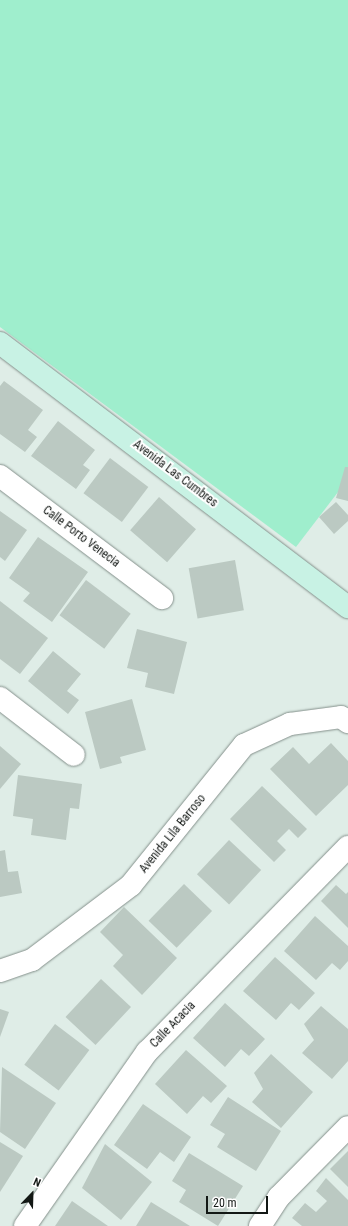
<!DOCTYPE html>
<style>
body{margin:0}
#map{position:relative;width:348px;height:1226px;overflow:hidden;background:#dfede7;font-family:"Roboto Condensed",sans-serif}
div>[style]{position:absolute}
.green>*{inset:0;background:#9feecd}
.building>*{inset:0;background:#bbc9c2;transform-origin:0 0}
.roads{filter:drop-shadow(0 0 1px #84908b) drop-shadow(0 0 1px #84908b)}
.street>*{height:22px;margin:-11px;padding:0 11px;transform-origin:11px;border-radius:11px;background:#fff}
.secondary>*{height:22px;margin:-11px;padding:0 11px;transform-origin:11px;border-radius:11px;background:#c8f2e4}
span{translate:-50% -50%;white-space:nowrap;text-align:center;line-height:1.15;-webkit-text-stroke:4px #fff;paint-order:stroke}
.street-label{font-size:12px;color:#131815}
.north{position:absolute;left:12px;top:1174px;width:40px;height:40px;-webkit-text-stroke:3px #fff;paint-order:stroke;rotate:23deg;font-size:11px;font-weight:700;line-height:16px;text-align:center;color:#131815}
.north::after{content:'';display:block;margin:auto;width:14px;height:18px;background:#131815;clip-path:polygon(50% 0,100% 100%,50% 72%,0 100%)}
.scale{position:absolute;left:206px;top:1196px;width:62px;height:18px;box-sizing:border-box;border:2px solid #131815;border-top:0;padding-left:5px;font-size:12px;line-height:14px;white-space:nowrap;color:#131815;-webkit-text-stroke:3px #fff;paint-order:stroke}
</style>
<div id="map">
<div class="green">
<div style="clip-path:polygon(0 0,348px 0,348px 479px,296px 547px,0 327px)"></div>
</div>
<div class="building">
<div style="clip-path:polygon(4px 381px,43px 410px,28px 430px,37px 437px,25px 452px,0 434px,0 386px)"></div>
<div style="clip-path:polygon(58px 421px,95px 450px,83px 465px,90px 470px,76px 489px,31px 456px)"></div>
<div style="left:110px;top:458px;width:48px;height:44px;rotate:37deg"></div>
<div style="clip-path:polygon(345px 467px,348px 467px,348px 501px,336px 498px)"></div>
<div style="left:159px;top:497px;width:49px;height:44px;rotate:41deg"></div>
<div style="clip-path:polygon(336px 502px,348px 515px,348px 521px,334px 534px,319px 517px)"></div>
<div style="clip-path:polygon(0 511px,27px 530px,5px 561px,0 557px)"></div>
<div style="clip-path:polygon(38px 537px,88px 572px,52px 622px,23px 601px,30px 593px,9px 578px)"></div>
<div style="left:235px;top:560px;width:51px;height:47px;rotate:80deg"></div>
<div style="left:86px;top:580px;width:56px;height:44px;rotate:37deg"></div>
<div style="clip-path:polygon(0 601px,48px 638px,20px 674px,0 659px)"></div>
<div style="clip-path:polygon(137px 629px,187px 642px,174px 694px,145px 687px,148px 673px,127px 668px)"></div>
<div style="clip-path:polygon(53px 651px,81px 674px,67px 691px,79px 700px,68px 714px,28px 681px)"></div>
<div style="clip-path:polygon(132px 699px,146px 750px,120px 757px,122px 763px,100px 769px,85px 712px)"></div>
<div style="clip-path:polygon(331px 743px,348px 761px,348px 785px,316px 816px,270px 769px,293px 747px,309px 764px)"></div>
<div style="clip-path:polygon(0 746px,21px 764px,0 789px)"></div>
<div style="clip-path:polygon(18px 775px,82px 784px,79px 809px,70px 808px,66px 840px,31px 835px,33px 819px,13px 816px)"></div>
<div style="clip-path:polygon(262px 786px,307px 829px,298px 838px,289px 829px,277px 841px,286px 850px,274px 862px,230px 819px)"></div>
<div style="left:229px;top:840px;width:44px;height:47px;rotate:43deg"></div>
<div style="clip-path:polygon(5px 850px,8px 872px,18px 871px,22px 893px,0 897px,0 851px)"></div>
<div style="left:184px;top:884px;width:39px;height:51px;rotate:44deg"></div>
<div style="clip-path:polygon(336px 885px,346px 894px,348px 892px,348px 928px,321px 901px)"></div>
<div style="clip-path:polygon(124px 907px,177px 958px,142px 995px,113px 966px,123px 955px,100px 932px)"></div>
<div style="clip-path:polygon(315px 916px,348px 946px,348px 961px,340px 970px,332px 963px,316px 980px,284px 951px)"></div>
<div style="clip-path:polygon(275px 957px,315px 993px,299px 1010px,291px 1003px,276px 1020px,243px 991px)"></div>
<div style="left:101px;top:979px;width:41px;height:52px;rotate:43deg"></div>
<div style="clip-path:polygon(225px 1003px,265px 1039px,249px 1056px,241px 1049px,225px 1067px,193px 1038px)"></div>
<div style="clip-path:polygon(321px 1006px,348px 1029px,348px 1061px,332px 1079px,302px 1053px,314px 1040px,304px 1024px)"></div>
<div style="clip-path:polygon(0 1009px,9px 1012px,0 1037px)"></div>
<div style="left:55px;top:1024px;width:43px;height:51px;rotate:37deg"></div>
<div style="clip-path:polygon(186px 1050px,227px 1086px,211px 1103px,203px 1096px,187px 1114px,155px 1084px)"></div>
<div style="clip-path:polygon(271px 1054px,313px 1092px,281px 1128px,252px 1102px,263px 1089px,254px 1073px)"></div>
<div style="clip-path:polygon(2px 1067px,56px 1103px,25px 1149px,0 1132px)"></div>
<div style="clip-path:polygon(228px 1097px,281px 1131px,256px 1171px,217px 1147px,225px 1134px,210px 1125px)"></div>
<div style="clip-path:polygon(143px 1104px,191px 1137px,174px 1162px,160px 1152px,147px 1169px,114px 1145px)"></div>
<div style="clip-path:polygon(0 1142px,23px 1156px,0 1192px)"></div>
<div style="clip-path:polygon(105px 1144px,152px 1182px,121px 1220px,82px 1188px)"></div>
<div style="clip-path:polygon(348px 1151px,348px 1187px,330px 1169px)"></div>
<div style="clip-path:polygon(189px 1153px,243px 1186px,218px 1226px,179px 1202px,186px 1190px,172px 1181px)"></div>
<div style="clip-path:polygon(326px 1178px,348px 1200px,348px 1226px,302px 1226px,292px 1218px,305px 1203px,316px 1212px,327px 1201px,316px 1191px)"></div>
<div style="clip-path:polygon(72px 1201px,108px 1226px,55px 1226px)"></div>
<div style="clip-path:polygon(151px 1202px,190px 1226px,136px 1226px)"></div>
</div>
<div class="roads">
<div class="street">
<div style="left:0;top:476px;width:203px;rotate:37deg"></div>
<div style="left:0;top:698px;width:93px;rotate:37.6deg"></div>
<div style="left:0;top:971px;width:34px;rotate:-19deg"></div>
<div style="left:32px;top:960px;width:124px;rotate:-37.1deg"></div>
<div style="left:131px;top:885px;width:180px;rotate:-51.1deg"></div>
<div style="left:244px;top:745px;width:51px;rotate:-24.5deg"></div>
<div style="left:290px;top:724px;width:51px;rotate:-7.8deg"></div>
<div style="left:341px;top:717px;width:9px;rotate:36deg"></div>
<div style="left:25px;top:1226px;width:213px;rotate:-55deg"></div>
<div style="left:147px;top:1052px;width:287px;rotate:-45.6deg"></div>
<div style="left:260px;top:1226px;width:35px;rotate:-57deg"></div>
<div style="left:279px;top:1197px;width:98px;rotate:-45.4deg"></div>
</div>
<div class="secondary">
<div style="left:0;top:343px;width:437px;rotate:37.2deg"></div>
</div>
</div>
<div class="street-label">
<span style="left:175px;top:474px;rotate:37deg">Avenida Las Cumbres</span>
<span style="left:81px;top:537px;rotate:37deg">Calle Porto Venecia</span>
<span style="left:173px;top:834px;rotate:-51deg">Avenida Lila Barroso</span>
<span style="left:173px;top:1025px;rotate:-46deg">Calle Acacia</span>
</div>
<div class="north">N</div>
<div class="scale">20 m</div>
</div>
